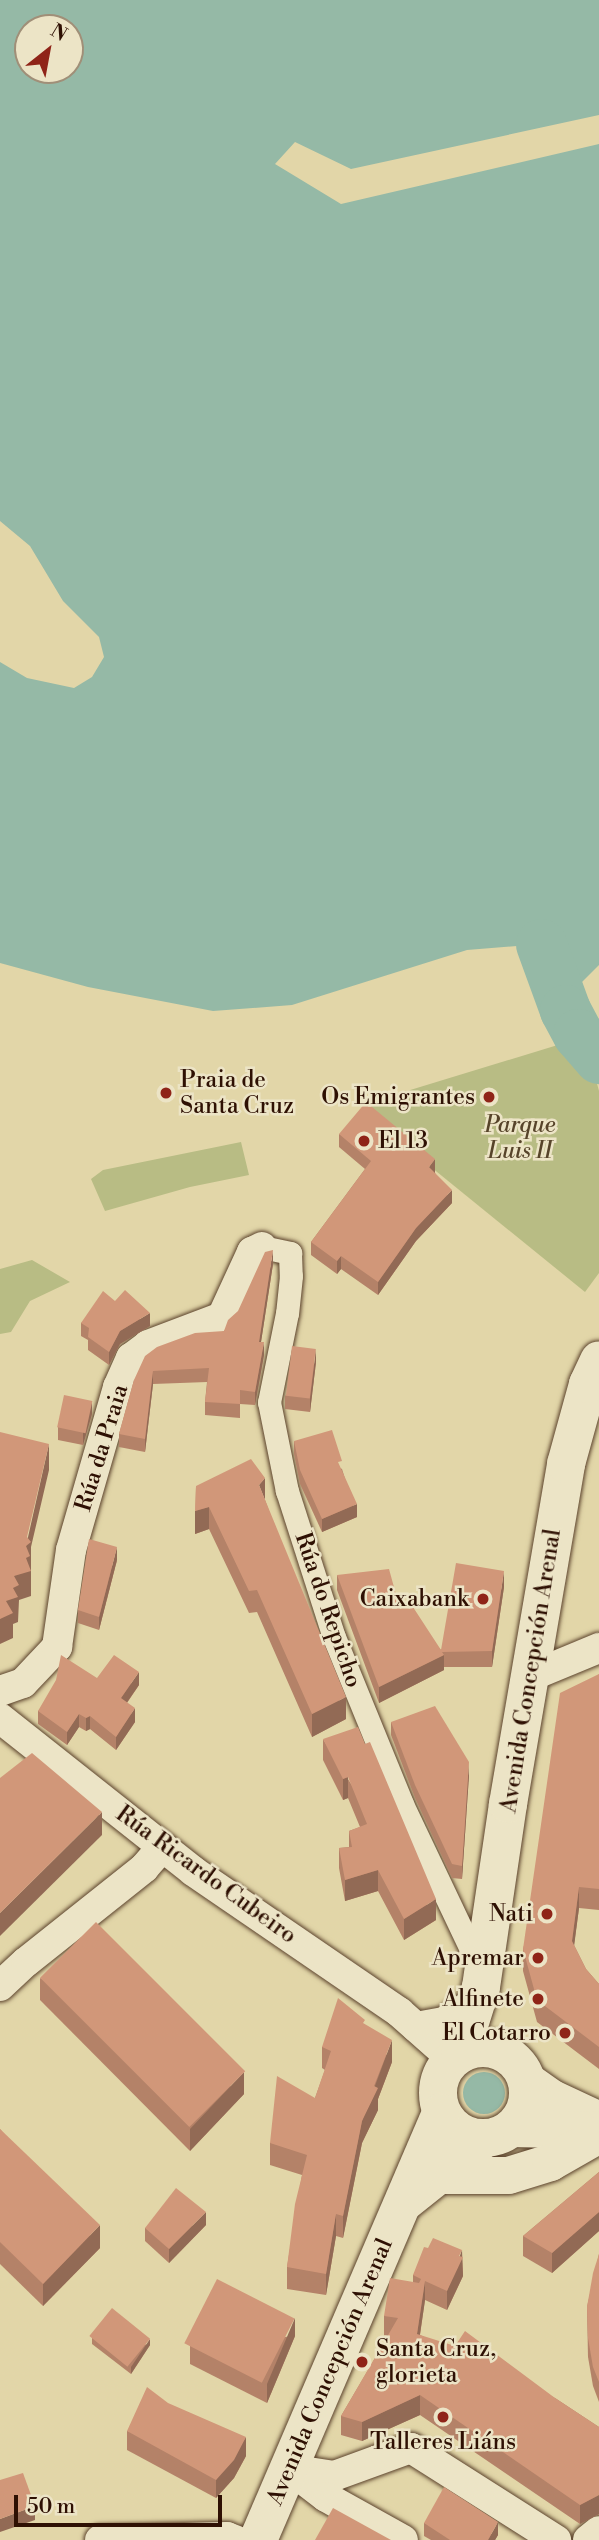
<!DOCTYPE html>
<meta charset="utf-8">
<style>
body{margin:0}
#map{position:relative;width:599px;height:2540px;overflow:hidden;background:#e2d6a8;font-family:"Libre Bodoni",serif}
div>[style]{position:absolute}
.green>*{inset:0;background:#b8bc84}
.water>*{inset:0;background:#95b9a6}
.round{border-radius:50%}
.pier>*{inset:0;background:#e2d6a8}
.river>*{height:51px;margin:-25.5px;padding:0 25.5px;transform-origin:25.5px;border-radius:25.5px;background:#95b9a6}
.roads{filter:drop-shadow(0 0 2px #5b422c) drop-shadow(0 0 2px #5b422c)}
.pedestrian>*{height:23px;margin:-11.5px;padding:0 11.5px;transform-origin:11.5px;border-radius:11.5px;background:#ece4c6}
.minor>*{height:30px;margin:-15px;padding:0 15px;transform-origin:15px;border-radius:15px;background:#ece4c6}
.tertiary>*{height:37px;margin:-18.5px;padding:0 18.5px;transform-origin:18.5px;border-radius:18.5px;background:#ece4c6}
.secondary>*{height:38px;margin:-19px;padding:0 19px;transform-origin:19px;border-radius:19px;background:#ece4c6}
.secondary>.ring{margin:-19px;padding:0;box-sizing:content-box;background:none;border:38px solid #ece4c6;border-radius:50%}
.wall>*{inset:0;background:#b48268}
.shaded-wall>*{inset:0;background:#926a55}
.building>*{inset:0;background:#d19779;transform-origin:0 0}
.dots>*{width:19px;height:19px;translate:-50% -50%;box-sizing:border-box;border:4px solid #ece4c6;border-radius:50%}
span{translate:-50% -50%;white-space:nowrap;text-align:center;line-height:1.15;-webkit-text-stroke:5px #ece4c6;paint-order:stroke}
.poi-label{font-size:23px;color:#2e1003}
.left{translate:0 -50%;text-align:left}
.right{translate:-100% -50%;text-align:right}
.park-label{font-size:23px;color:#57442a;font-style:italic}
.street-label{font-size:23px;color:#2e1003}
.north{position:absolute;left:14px;top:14px;width:70px;height:70px;box-sizing:border-box;background:#ece4c6;border:2px solid #a08f78;border-radius:50%;rotate:31deg;font-size:19px;font-weight:700;line-height:28px;text-align:center;color:#2e1003}
.north::after{content:'';display:block;margin:auto;width:24px;height:32px;background:#8f2418;clip-path:polygon(50% 0,100% 100%,50% 72%,0 100%)}
.scale{position:absolute;left:14px;top:2495px;width:208px;height:32px;box-sizing:border-box;border:4px solid #2e1003;border-top:0;padding-left:9px;font-size:21px;line-height:24px;white-space:nowrap;color:#2e1003;-webkit-text-stroke:5px #ece4c6;paint-order:stroke}
</style>
<div id="map">
<div class="green">
<div style="clip-path:polygon(561px 1044px,592px 1065px,599px 1091px,599px 1273px,585px 1292px,362px 1111px,371px 1102px)"></div>
<div style="clip-path:polygon(241px 1142px,249px 1175px,190px 1187px,105px 1211px,91px 1179px,103px 1170px)"></div>
<div style="clip-path:polygon(32px 1260px,70px 1282px,30px 1301px,11px 1332px,0 1334px,0 1269px)"></div>
</div>
<div class="water">
<div style="clip-path:polygon(evenodd,0 0,599px 0,599px 965px,565px 999px,540px 944px,467px 950px,292px 1005px,213px 1011px,88px 987px,0 963px,0 662px,27px 678px,74px 688px,92px 677px,104px 657px,99px 637px,63px 601px,30px 546px,0 521px,0 0,28px 28px,70px 28px,70px 70px,28px 70px,28px 28px)"></div>
<div class="round" style="left:463px;top:2072px;width:42px;height:42px"></div>
</div>
<div class="pier">
<div style="clip-path:polygon(599px 115px,599px 144px,341px 204px,275px 164px,295px 142px,351px 169px)"></div>
</div>
<div class="river">
<div style="left:541px;top:944px;width:70px;rotate:70deg"></div>
<div style="left:565px;top:1010px;width:27px;rotate:62deg"></div>
<div style="left:578px;top:1034px;width:32px;rotate:49deg"></div>
</div>
<div class="roads">
<div class="pedestrian">
<div style="left:262px;top:1247px;width:29px;rotate:12deg"></div>
<div style="left:290px;top:1253px;width:23px;rotate:88deg"></div>
<div style="left:291px;top:1276px;width:37px;rotate:96deg"></div>
<div style="left:287px;top:1313px;width:91px;rotate:101.4deg"></div>
<div style="left:269px;top:1402px;width:91px;rotate:78.6deg"></div>
<div style="left:287px;top:1491px;width:153px;rotate:72.2deg"></div>
<div style="left:334px;top:1637px;width:180px;rotate:67.8deg"></div>
<div style="left:402px;top:1804px;width:184px;rotate:64.6deg"></div>
</div>
<div class="minor">
<div style="left:529px;top:1677px;width:76px;rotate:-22.5deg"></div>
<div style="left:0;top:1691px;width:24px;rotate:-19deg"></div>
<div style="left:23px;top:1683px;width:50px;rotate:-46.6deg"></div>
<div style="left:57px;top:1647px;width:98px;rotate:-81.8deg"></div>
<div style="left:71px;top:1550px;width:170px;rotate:-73.9deg"></div>
<div style="left:118px;top:1387px;width:32px;rotate:-66deg"></div>
<div style="left:131px;top:1358px;width:21px;rotate:-37deg"></div>
<div style="left:148px;top:1345px;width:79px;rotate:-20.7deg"></div>
<div style="left:222px;top:1317px;width:72px;rotate:-65.2deg"></div>
<div style="left:252px;top:1252px;width:11px;rotate:-27deg"></div>
<div style="left:0;top:1718px;width:246px;rotate:38.4deg"></div>
<div style="left:193px;top:1871px;width:250px;rotate:34.4deg"></div>
<div style="left:399px;top:2012px;width:71px;rotate:41.6deg"></div>
<div style="left:0;top:1986px;width:35px;rotate:-43deg"></div>
<div style="left:26px;top:1962px;width:151px;rotate:-38.5deg"></div>
<div style="left:144px;top:1868px;width:28px;rotate:-49deg"></div>
<div style="left:416px;top:2027px;width:28px;rotate:-10deg"></div>
<div style="left:444px;top:2022px;width:40px;rotate:-32.9deg"></div>
<div style="left:289px;top:2469px;width:46px;rotate:8.8deg"></div>
<div style="left:334px;top:2476px;width:82px;rotate:-20deg"></div>
<div style="left:411px;top:2448px;width:172px;rotate:32.4deg"></div>
<div style="left:291px;top:2470px;width:44px;rotate:37.6deg"></div>
<div style="left:326px;top:2497px;width:88px;rotate:29.2deg"></div>
<div style="left:100px;top:2540px;width:127px;rotate:-1.4deg"></div>
<div style="left:227px;top:2537px;width:9px;rotate:21deg"></div>
<div style="left:588px;top:2540px;width:14px;rotate:-39deg"></div>
</div>
<div class="tertiary">
<div style="left:526px;top:2080px;width:32px;rotate:35deg"></div>
<div style="left:552px;top:2098px;width:52px;rotate:25.1deg"></div>
<div style="left:512px;top:2128px;width:87px;rotate:1.3deg"></div>
<div style="left:438px;top:2175px;width:70px"></div>
<div style="left:508px;top:2175px;width:44px;rotate:-17.2deg"></div>
<div style="left:550px;top:2162px;width:56px;rotate:-29.7deg"></div>
</div>
<div class="secondary">
<div class="ring" style="left:438px;top:2048px;width:52px;height:52px"></div>
<div style="left:460px;top:2054px;width:70px;rotate:-72.6deg"></div>
<div style="left:481px;top:1987px;width:185px;rotate:-81.6deg"></div>
<div style="left:508px;top:1804px;width:345px;rotate:-80.3deg"></div>
<div style="left:566px;top:1464px;width:83px;rotate:-74.6deg"></div>
<div style="left:588px;top:1384px;width:26px;rotate:-65deg"></div>
<div style="left:406px;top:2201px;width:101px;rotate:-38.6deg"></div>
<div style="left:258px;top:2540px;width:465px;rotate:-66.8deg"></div>
</div>
</div>
<div class="wall">
<div style="clip-path:polygon(339px 1134px,435px 1173px,452px 1203px,416px 1241px,378px 1295px,341px 1269px,337px 1274px,311px 1255px,311px 1242px,365px 1169px,339px 1147px)"></div>
<div style="clip-path:polygon(273px 1264px,261px 1342px,264px 1355px,255px 1405px,240px 1404px,240px 1418px,205px 1415px,205px 1402px,207px 1382px,153px 1384px,145px 1452px,119px 1447px,119px 1434px,134px 1380px,224px 1331px)"></div>
<div style="clip-path:polygon(115px 1301px,150px 1326px,120px 1344px,109px 1365px,88px 1350px,88px 1340px,81px 1336px,81px 1323px)"></div>
<div style="clip-path:polygon(316px 1362px,310px 1412px,285px 1409px,285px 1396px)"></div>
<div style="clip-path:polygon(92px 1414px,83px 1445px,58px 1440px,58px 1427px)"></div>
<div style="clip-path:polygon(294px 1441px,342px 1469px,357px 1517px,322px 1532px,300px 1484px,294px 1454px)"></div>
<div style="clip-path:polygon(196px 1486px,265px 1500px,346px 1719px,312px 1737px,257px 1612px,249px 1613px,209px 1529px,195px 1534px)"></div>
<div style="clip-path:polygon(117px 1560px,99px 1630px,78px 1623px,78px 1610px)"></div>
<div style="clip-path:polygon(337px 1575px,400px 1609px,441px 1650px,504px 1587px,492px 1667px,444px 1667px,444px 1670px,379px 1703px,337px 1590px)"></div>
<div style="clip-path:polygon(599px 1674px,599px 1910px,579px 1908px,574px 1945px,586px 1969px,599px 1984px,599px 2069px,537px 2022px,523px 1971px,523px 1949px)"></div>
<div style="clip-path:polygon(97px 1678px,139px 1685px,127px 1703px,135px 1722px,116px 1750px,90px 1729px,86px 1731px,79px 1727px,67px 1745px,38px 1724px,38px 1711px)"></div>
<div style="clip-path:polygon(391px 1722px,469px 1775px,462px 1879px,452px 1878px,415px 1798px,391px 1735px)"></div>
<div style="clip-path:polygon(323px 1739px,436px 1920px,404px 1940px,378px 1891px,345px 1901px,339px 1868px,339px 1848px,349px 1847px,349px 1831px,360px 1827px,348px 1798px,343px 1800px,323px 1760px)"></div>
<div style="clip-path:polygon(40px 1978px,244px 2094px,190px 2151px,40px 2000px)"></div>
<div style="clip-path:polygon(365px 2025px,392px 2062px,378px 2099px,378px 2110px,362px 2143px,343px 2238px,336px 2236px,326px 2295px,287px 2289px,287px 2267px,302px 2175px,270px 2165px,270px 2143px,315px 2098px,325px 2070px,322px 2068px,322px 2047px)"></div>
<div style="clip-path:polygon(0 2129px,100px 2248px,43px 2306px,0 2264px)"></div>
<div style="clip-path:polygon(599px 2172px,599px 2231px,552px 2273px,523px 2256px,523px 2236px)"></div>
<div style="clip-path:polygon(206px 2225px,169px 2263px,145px 2241px,145px 2228px)"></div>
<div style="clip-path:polygon(599px 2254px,599px 2402px,593px 2386px,588px 2357px,587px 2307px)"></div>
<div style="clip-path:polygon(462px 2256px,463px 2276px,447px 2310px,425px 2300px,420px 2335px,555px 2398px,599px 2427px,599px 2514px,580px 2524px,420px 2415px,362px 2441px,341px 2435px,341px 2416px,388px 2336px,384px 2335px,384px 2316px,413px 2282px,413px 2275px)"></div>
<div style="clip-path:polygon(295px 2336px,267px 2403px,190px 2364px,190px 2346px)"></div>
<div style="clip-path:polygon(92px 2338px,150px 2345px,131px 2374px,92px 2344px)"></div>
<div style="clip-path:polygon(127px 2431px,246px 2456px,234px 2478px,216px 2498px,127px 2450px)"></div>
<div style="clip-path:polygon(424px 2523px,498px 2535px,495px 2540px,431px 2540px,424px 2536px)"></div>
</div>
<div class="shaded-wall">
<div style="clip-path:polygon(435px 1159px,435px 1173px,429px 1181px,429px 1167px)"></div>
<div style="clip-path:polygon(452px 1190px,452px 1203px,416px 1241px,378px 1295px,378px 1282px,416px 1228px)"></div>
<div style="clip-path:polygon(273px 1250px,273px 1264px,259px 1355px,259px 1342px)"></div>
<div style="clip-path:polygon(341px 1256px,341px 1269px,337px 1274px,337px 1261px)"></div>
<div style="clip-path:polygon(150px 1313px,150px 1326px,120px 1344px,109px 1365px,109px 1352px,120px 1331px)"></div>
<div style="clip-path:polygon(264px 1342px,264px 1355px,255px 1405px,255px 1392px)"></div>
<div style="clip-path:polygon(316px 1349px,316px 1362px,310px 1412px,310px 1399px)"></div>
<div style="clip-path:polygon(153px 1371px,153px 1384px,145px 1452px,145px 1439px)"></div>
<div style="clip-path:polygon(92px 1401px,92px 1414px,83px 1445px,83px 1432px)"></div>
<div style="clip-path:polygon(49px 1444px,49px 1470px,31px 1547px,31px 1596px,19px 1600px,18px 1622px,13px 1624px,13px 1638px,0 1644px,0 1619px,14px 1576px,26px 1546px)"></div>
<div style="clip-path:polygon(265px 1478px,265px 1500px,259px 1485px)"></div>
<div style="clip-path:polygon(357px 1504px,357px 1517px,322px 1532px,322px 1519px)"></div>
<div style="clip-path:polygon(209px 1507px,209px 1529px,195px 1534px,195px 1511px)"></div>
<div style="clip-path:polygon(117px 1547px,117px 1560px,99px 1630px,99px 1617px)"></div>
<div style="clip-path:polygon(504px 1571px,504px 1587px,492px 1667px,492px 1651px)"></div>
<div style="clip-path:polygon(444px 1655px,444px 1670px,379px 1703px,379px 1687px)"></div>
<div style="clip-path:polygon(139px 1672px,139px 1685px,121px 1711px,121px 1698px)"></div>
<div style="clip-path:polygon(346px 1697px,346px 1719px,312px 1737px,312px 1714px)"></div>
<div style="clip-path:polygon(135px 1708px,135px 1722px,116px 1750px,116px 1737px)"></div>
<div style="clip-path:polygon(79px 1714px,79px 1727px,67px 1745px,67px 1732px)"></div>
<div style="clip-path:polygon(90px 1716px,90px 1729px,86px 1731px,86px 1718px)"></div>
<div style="clip-path:polygon(469px 1762px,469px 1775px,462px 1879px,462px 1866px)"></div>
<div style="clip-path:polygon(348px 1777px,348px 1798px,343px 1800px,343px 1779px)"></div>
<div style="clip-path:polygon(102px 1812px,102px 1835px,0 1936px,0 1913px)"></div>
<div style="clip-path:polygon(378px 1870px,378px 1891px,345px 1901px,345px 1880px)"></div>
<div style="clip-path:polygon(579px 1887px,579px 1908px,572px 1962px,572px 1941px)"></div>
<div style="clip-path:polygon(436px 1899px,436px 1920px,404px 1940px,404px 1919px)"></div>
<div style="clip-path:polygon(392px 2040px,392px 2062px,378px 2099px,378px 2110px,362px 2143px,343px 2238px,343px 2216px,362px 2121px)"></div>
<div style="clip-path:polygon(244px 2072px,244px 2094px,190px 2151px,190px 2129px)"></div>
<div style="clip-path:polygon(206px 2212px,206px 2225px,169px 2263px,169px 2249px)"></div>
<div style="clip-path:polygon(599px 2212px,599px 2231px,552px 2273px,552px 2253px)"></div>
<div style="clip-path:polygon(336px 2214px,336px 2236px,326px 2295px,326px 2274px)"></div>
<div style="clip-path:polygon(100px 2225px,100px 2248px,43px 2306px,43px 2284px)"></div>
<div style="clip-path:polygon(462px 2250px,463px 2276px,447px 2310px,447px 2291px)"></div>
<div style="clip-path:polygon(425px 2281px,425px 2300px,417px 2354px,417px 2334px)"></div>
<div style="clip-path:polygon(295px 2318px,295px 2336px,267px 2403px,267px 2384px)"></div>
<div style="clip-path:polygon(150px 2339px,150px 2345px,131px 2374px,131px 2367px)"></div>
<div style="clip-path:polygon(420px 2395px,420px 2415px,362px 2441px,362px 2422px)"></div>
<div style="clip-path:polygon(246px 2437px,246px 2456px,234px 2478px,216px 2498px,216px 2480px)"></div>
<div style="clip-path:polygon(599px 2495px,599px 2514px,580px 2524px,580px 2505px)"></div>
<div style="clip-path:polygon(35px 2506px,35px 2520px,0 2532px,0 2519px)"></div>
<div style="clip-path:polygon(498px 2522px,498px 2535px,495px 2540px,488px 2540px)"></div>
</div>
<div class="building">
<div style="clip-path:polygon(366px 1102px,435px 1159px,429px 1167px,452px 1190px,416px 1228px,378px 1282px,341px 1256px,337px 1261px,311px 1242px,371px 1161px,339px 1134px)"></div>
<div style="clip-path:polygon(273px 1250px,259px 1342px,264px 1342px,255px 1392px,240px 1390px,240px 1404px,205px 1402px,209px 1368px,153px 1371px,145px 1439px,119px 1434px,134px 1380px,145px 1356px,157px 1347px,195px 1333px,224px 1331px,228px 1320px,238px 1311px,265px 1252px)"></div>
<div style="clip-path:polygon(125px 1290px,150px 1313px,120px 1331px,109px 1352px,88px 1337px,89px 1328px,81px 1323px,103px 1291px,115px 1301px)"></div>
<div style="left:292px;top:1346px;width:24px;height:50px;rotate:7deg"></div>
<div style="left:64px;top:1395px;width:29px;height:33px;rotate:12deg"></div>
<div style="clip-path:polygon(332px 1430px,342px 1461px,338px 1462px,357px 1504px,322px 1519px,300px 1470px,294px 1441px)"></div>
<div style="clip-path:polygon(0 1432px,49px 1444px,27px 1537px,31px 1542px,26px 1546px,30px 1556px,26px 1558px,31px 1571px,14px 1576px,19px 1585px,13px 1588px,18px 1597px,6px 1601px,13px 1613px,0 1619px)"></div>
<div style="clip-path:polygon(251px 1459px,265px 1478px,259px 1485px,346px 1697px,312px 1714px,257px 1590px,249px 1591px,209px 1507px,195px 1511px,196px 1486px)"></div>
<div style="clip-path:polygon(89px 1539px,117px 1547px,99px 1617px,78px 1610px)"></div>
<div style="clip-path:polygon(456px 1563px,504px 1571px,492px 1651px,442px 1652px,444px 1655px,379px 1687px,337px 1575px,389px 1569px,400px 1609px,411px 1604px,441px 1650px)"></div>
<div style="clip-path:polygon(61px 1655px,97px 1678px,114px 1655px,139px 1672px,121px 1698px,135px 1708px,116px 1737px,90px 1716px,86px 1718px,79px 1714px,67px 1732px,38px 1711px,56px 1680px)"></div>
<div style="clip-path:polygon(599px 1674px,599px 1889px,579px 1887px,572px 1941px,586px 1969px,599px 1984px,599px 2047px,537px 2000px,523px 1949px,560px 1693px)"></div>
<div style="clip-path:polygon(435px 1706px,469px 1762px,462px 1866px,452px 1864px,415px 1785px,391px 1722px)"></div>
<div style="clip-path:polygon(358px 1727px,365px 1744px,370px 1742px,436px 1899px,404px 1919px,378px 1870px,345px 1880px,339px 1848px,352px 1847px,349px 1831px,367px 1824px,348px 1777px,343px 1779px,323px 1739px)"></div>
<div style="clip-path:polygon(32px 1753px,102px 1812px,0 1913px,0 1778px)"></div>
<div style="left:96px;top:1922px;width:211px;height:79px;rotate:45deg"></div>
<div style="clip-path:polygon(338px 1998px,365px 2020px,363px 2023px,392px 2040px,374px 2086px,378px 2088px,362px 2121px,343px 2216px,336px 2214px,326px 2274px,287px 2267px,295px 2204px,307px 2155px,270px 2143px,277px 2076px,315px 2098px,331px 2051px,322px 2047px)"></div>
<div style="clip-path:polygon(0 2129px,100px 2225px,43px 2284px,0 2242px)"></div>
<div style="clip-path:polygon(599px 2172px,599px 2212px,552px 2253px,523px 2236px)"></div>
<div style="clip-path:polygon(176px 2188px,206px 2212px,169px 2249px,145px 2228px)"></div>
<div style="clip-path:polygon(433px 2238px,462px 2250px,459px 2256px,463px 2257px,447px 2291px,425px 2281px,417px 2334px,455px 2346px,465px 2331px,555px 2398px,599px 2427px,599px 2495px,580px 2505px,420px 2395px,362px 2422px,341px 2416px,398px 2318px,384px 2316px,390px 2278px,419px 2283px,421px 2279px,413px 2275px,424px 2247px,428px 2248px)"></div>
<div style="clip-path:polygon(599px 2254px,599px 2382px,593px 2367px,588px 2338px,587px 2307px,593px 2273px)"></div>
<div style="left:217px;top:2279px;width:87px;height:72px;rotate:27deg"></div>
<div style="left:112px;top:2308px;width:49px;height:36px;rotate:39deg"></div>
<div style="clip-path:polygon(147px 2387px,168px 2403px,246px 2437px,234px 2460px,216px 2480px,127px 2431px)"></div>
<div style="clip-path:polygon(23px 2473px,35px 2506px,0 2519px,0 2480px)"></div>
<div style="clip-path:polygon(444px 2487px,498px 2522px,488px 2540px,450px 2540px,424px 2523px)"></div>
<div style="clip-path:polygon(333px 2508px,391px 2540px,315px 2540px)"></div>
</div>
<div class="dots">
<div style="left:166px;top:1093px;background:#8f2418"></div>
<div style="left:489px;top:1097px;background:#8f2418"></div>
<div style="left:364px;top:1141px;background:#8f2418"></div>
<div style="left:483px;top:1599px;background:#8f2418"></div>
<div style="left:547px;top:1914px;background:#8f2418"></div>
<div style="left:538px;top:1958px;background:#8f2418"></div>
<div style="left:538px;top:1999px;background:#8f2418"></div>
<div style="left:565px;top:2033px;background:#8f2418"></div>
<div style="left:362px;top:2362px;background:#8f2418"></div>
<div style="left:443px;top:2417px;background:#8f2418"></div>
</div>
<div class="poi-label">
<span class="left" style="left:180px;top:1093px">Praia de<br>Santa Cruz</span>
<span class="right" style="left:475px;top:1097px">Os Emigrantes</span>
<span class="left" style="left:378px;top:1141px">El 13</span>
<span class="right" style="left:469px;top:1599px">Caixabank</span>
<span class="right" style="left:533px;top:1914px">Nati</span>
<span class="right" style="left:524px;top:1958px">Apremar</span>
<span class="right" style="left:524px;top:1999px">Alfinete</span>
<span class="right" style="left:551px;top:2033px">El Cotarro</span>
<span class="left" style="left:376px;top:2362px">Santa Cruz,<br>glorieta</span>
<span style="left:443px;top:2442px">Talleres Liáns</span>
</div>
<div class="park-label">
<span style="left:520px;top:1138px">Parque<br>Luis II</span>
</div>
<div class="street-label">
<span style="left:102px;top:1448px;rotate:-73deg">Rúa da Praia</span>
<span style="left:328px;top:1610px;rotate:71deg">Rúa do Repicho</span>
<span style="left:531px;top:1671px;rotate:-81deg">Avenida Concepción Arenal</span>
<span style="left:206px;top:1875px;rotate:36deg">Rúa Ricardo Cubeiro</span>
<span style="left:330px;top:2372px;rotate:-67deg">Avenida Concepción Arenal</span>
</div>
<div class="north">N</div>
<div class="scale">50 m</div>
</div>
